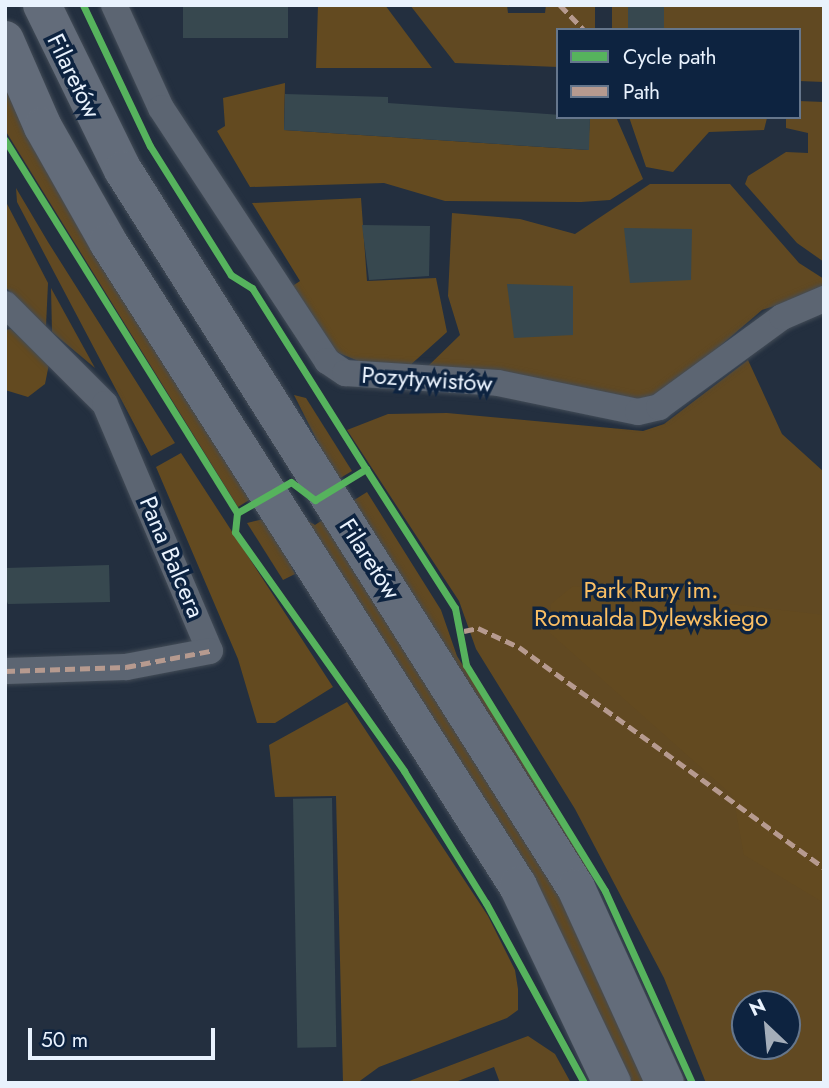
<!DOCTYPE html>
<meta charset="utf-8">
<style>
body{margin:0}
#map{position:relative;width:829px;height:1088px;overflow:hidden;background:#232f3f;font-family:Jost,sans-serif}
div>[style]{position:absolute}
.green>*{inset:0;background:#614922}
.forest>*{inset:0;background:#634a20}
.building>*{inset:0;background:#37484f;transform-origin:0 0}
.roads{filter:drop-shadow(0 0 2px #434c57) drop-shadow(0 0 2px #434c57)}
.street>*{height:26px;margin:-13px;padding:0 13px;transform-origin:13px;border-radius:13px;background:#5c6572}
.secondary>*{height:38px;margin:-19px;padding:0 19px;transform-origin:19px;border-radius:19px;background:#636c7a}
.quiet>*{height:5px;margin-top:-2.5px;transform-origin:0;background:repeating-linear-gradient(90deg,#b69a8f 0 10px,transparent 0 15px)}
.cycleway>*{height:7px;margin:-3.5px;padding:0 3.5px;transform-origin:3.5px;border-radius:3.5px;background:#56b35d}
span{translate:-50% -50%;white-space:nowrap;text-align:center;line-height:1.15;-webkit-text-stroke:7px #0d2340;paint-order:stroke}
.street-label{font-size:24px;color:#e9f2fd}
.park-label{font-size:24px;color:#fbbf64}
.frame{position:absolute;inset:0;border:7px solid #e9f2fd;pointer-events:none}
.legend{position:absolute;left:556px;top:28px;width:245px;height:91px;box-sizing:border-box;background:#0d2340;border:2px solid #65768c;margin:0;padding:9px 12px;list-style:none;font-size:21px;color:#e9f2fd}
.legend li{display:flex;align-items:center;gap:14px;height:35px}
.legend b{width:35px;border:2px solid #65768c}
.north{position:absolute;left:731px;top:990px;width:70px;height:70px;box-sizing:border-box;background:#0d2340;border:2px solid #65768c;border-radius:50%;rotate:334deg;font-size:19px;font-weight:700;line-height:28px;text-align:center;color:#e9f2fd}
.north::after{content:'';display:block;margin:auto;width:24px;height:32px;background:#a4aeba;clip-path:polygon(50% 0,100% 100%,50% 72%,0 100%)}
.scale{position:absolute;left:28px;top:1028px;width:187px;height:32px;box-sizing:border-box;border:4px solid #e9f2fd;border-top:0;padding-left:9px;font-size:21px;line-height:24px;white-space:nowrap;color:#e9f2fd;-webkit-text-stroke:5px #0d2340;paint-order:stroke}
</style>
<div id="map">
<div class="green">
<div style="clip-path:polygon(410px 5px,507px 5px,508px 13px,545px 13px,546px 5px,595px 5px,595px 30px,558px 30px,558px 67px,455px 63px)"></div>
<div style="clip-path:polygon(612px 5px,824px 5px,824px 82px,799px 81px,799px 30px,612px 30px)"></div>
<div style="clip-path:polygon(5px 73px,254px 497px,238px 507px,5px 130px)"></div>
<div style="clip-path:polygon(799px 101px,824px 102px,824px 262px,797px 243px,745px 184px,748px 176px,786px 152px,808px 153px,808px 133px,786px 128px,786px 117px,799px 117px)"></div>
<div style="clip-path:polygon(650px 184px,730px 184px,799px 263px,824px 279px,824px 290px,762px 310px,677px 383px,641px 402px,425px 369px,460px 335px,448px 296px,452px 213px,520px 219px,575px 234px)"></div>
<div style="clip-path:polygon(16px 188px,48px 242px,175px 443px,151px 456px,17px 202px)"></div>
<div style="clip-path:polygon(5px 200px,48px 283px,46px 326px,5px 287px)"></div>
<div style="clip-path:polygon(51px 288px,95px 368px,52px 332px)"></div>
<div style="clip-path:polygon(evenodd,748px 360px,782px 434px,824px 472px,824px 1083px,706px 1083px,664px 978px,575px 809px,476px 649px,459px 601px,347px 430px,388px 414px,447px 413px,643px 431px,664px 424px,748px 360px,745px 1004px,787px 1004px,787px 1046px,745px 1046px,745px 1004px)"></div>
<div style="clip-path:polygon(294px 395px,306px 398px,352px 471px,337px 480px)"></div>
<div style="clip-path:polygon(367px 492px,441px 610px,457px 656px,581px 854px,686px 1083px,680px 1083px,351px 502px)"></div>
<div style="clip-path:polygon(327px 517px,573px 910px,649px 1083px,628px 1083px,303px 518px,315px 525px)"></div>
<div style="clip-path:polygon(268px 518px,295px 574px,283px 580px,247px 523px)"></div>
<div style="clip-path:polygon(528px 1036px,555px 1054px,571px 1083px,500px 1083px,494px 1067px,453px 1083px,404px 1083px)"></div>
</div>
<div class="forest">
<div style="clip-path:polygon(318px 5px,385px 5px,432px 68px,316px 68px)"></div>
<div style="clip-path:polygon(285px 83px,284px 130px,588px 150px,590px 117px,616px 117px,643px 179px,610px 200px,581px 202px,445px 201px,384px 183px,250px 187px,217px 131px,225px 126px,223px 98px)"></div>
<div style="clip-path:polygon(629px 117px,767px 117px,767px 118px,764px 130px,709px 132px,673px 172px,646px 167px)"></div>
<div style="clip-path:polygon(361px 198px,367px 281px,436px 278px,447px 332px,407px 368px,368px 365px,329px 349px,285px 291px,300px 281px,252px 203px)"></div>
<div style="clip-path:polygon(11px 329px,49px 364px,45px 384px,28px 397px,5px 390px,5px 330px)"></div>
<div style="clip-path:polygon(181px 453px,333px 687px,275px 723px,257px 723px,238px 659px,156px 467px)"></div>
<div style="clip-path:polygon(573px 586px,824px 615px,824px 903px,744px 855px,733px 796px,550px 633px,551px 604px)"></div>
<div style="clip-path:polygon(347px 702px,488px 916px,515px 970px,518px 989px,518px 1010px,507px 1018px,379px 1067px,357px 1083px,343px 1083px,336px 796px,275px 797px,269px 745px)"></div>
</div>
<div class="building">
<div style="left:183px;top:5px;width:105px;height:33px"></div>
<div style="left:628px;top:5px;width:36px;height:25px"></div>
<div style="clip-path:polygon(285px 94px,388px 97px,388px 103px,590px 117px,589px 150px,284px 130px)"></div>
<div style="clip-path:polygon(362px 225px,430px 226px,429px 276px,369px 280px)"></div>
<div style="clip-path:polygon(624px 228px,692px 229px,691px 280px,630px 283px)"></div>
<div style="clip-path:polygon(507px 284px,573px 286px,573px 335px,514px 338px)"></div>
<div style="clip-path:polygon(109px 565px,110px 602px,8px 604px,5px 597px,5px 568px)"></div>
<div style="left:332px;top:798px;width:249px;height:39px;rotate:89deg"></div>
</div>
<div class="roads">
<div class="street">
<div style="left:114px;top:5px;width:113px;rotate:65.5deg"></div>
<div style="left:161px;top:108px;width:303px;rotate:56.7deg"></div>
<div style="left:327px;top:361px;width:22px;rotate:34deg"></div>
<div style="left:345px;top:373px;width:153px;rotate:3.7deg"></div>
<div style="left:498px;top:383px;width:143px;rotate:11.7deg"></div>
<div style="left:638px;top:412px;width:22px;rotate:-13deg"></div>
<div style="left:659px;top:407px;width:152px;rotate:-36.2deg"></div>
<div style="left:782px;top:317px;width:46px;rotate:-23.2deg"></div>
<div style="left:5px;top:304px;width:141px;rotate:45deg"></div>
<div style="left:105px;top:404px;width:268px;rotate:67deg"></div>
<div style="left:210px;top:651px;width:86px;rotate:169.2deg"></div>
<div style="left:126px;top:667px;width:121px;rotate:178.1deg"></div>
</div>
<div class="secondary">
<div style="left:42px;top:5px;width:184px;rotate:63.9deg"></div>
<div style="left:123px;top:170px;width:849px;rotate:57.75deg"></div>
<div style="left:576px;top:888px;width:214px;rotate:65.5deg"></div>
<div style="left:5px;top:40px;width:95px;rotate:66.4deg"></div>
<div style="left:43px;top:127px;width:132px;rotate:60.5deg"></div>
<div style="left:108px;top:242px;width:763px;rotate:57.52deg"></div>
<div style="left:518px;top:886px;width:218px;rotate:64.5deg"></div>
</div>
</div>
<div class="quiet">
<div style="left:560px;top:5px;width:35px;rotate:46deg"></div>
<div style="left:464px;top:631px;width:14px;rotate:-12deg"></div>
<div style="left:478px;top:628px;width:45px;rotate:24.9deg"></div>
<div style="left:519px;top:647px;width:377px;rotate:35.9deg"></div>
<div style="left:5px;top:671px;width:121px;rotate:-1.9deg"></div>
<div style="left:126px;top:667px;width:86px;rotate:-10.8deg"></div>
</div>
<div class="cycleway">
<div style="left:83px;top:5px;width:156px;rotate:64.6deg"></div>
<div style="left:150px;top:146px;width:152px;rotate:57.9deg"></div>
<div style="left:231px;top:275px;width:25px;rotate:32deg"></div>
<div style="left:252px;top:288px;width:214px;rotate:57.8deg"></div>
<div style="left:5px;top:140px;width:439px;rotate:58.1deg"></div>
<div style="left:237px;top:513px;width:62px;rotate:-29.9deg"></div>
<div style="left:291px;top:482px;width:30px;rotate:37deg"></div>
<div style="left:315px;top:500px;width:60px;rotate:-31.3deg"></div>
<div style="left:366px;top:469px;width:165px;rotate:57.4deg"></div>
<div style="left:455px;top:608px;width:58px;rotate:79.1deg"></div>
<div style="left:466px;top:665px;width:265px;rotate:58.4deg"></div>
<div style="left:605px;top:891px;width:211px;rotate:65.6deg"></div>
<div style="left:237px;top:513px;width:19px;rotate:96deg"></div>
<div style="left:235px;top:532px;width:293px;rotate:54.7deg"></div>
<div style="left:404px;top:771px;width:155px;rotate:58.2deg"></div>
<div style="left:486px;top:903px;width:205px;rotate:61.4deg"></div>
</div>
<div class="street-label">
<span style="left:74px;top:76px;rotate:64deg">Filaretów</span>
<span style="left:427px;top:379px;rotate:4deg">Pozytywistów</span>
<span style="left:172px;top:557px;rotate:67deg">Pana Balcera</span>
<span style="left:370px;top:559px;rotate:57deg">Filaretów</span>
</div>
<div class="park-label">
<span style="left:651px;top:604px">Park Rury im.<br>Romualda Dylewskiego</span>
</div>
<div class="frame"></div>
<ul class="legend">
<li><b style="height:9px;background:#56b35d"></b>Cycle path</li>
<li><b style="height:9px;background:#b69a8f"></b>Path</li>
</ul>
<div class="north">N</div>
<div class="scale">50 m</div>
</div>
